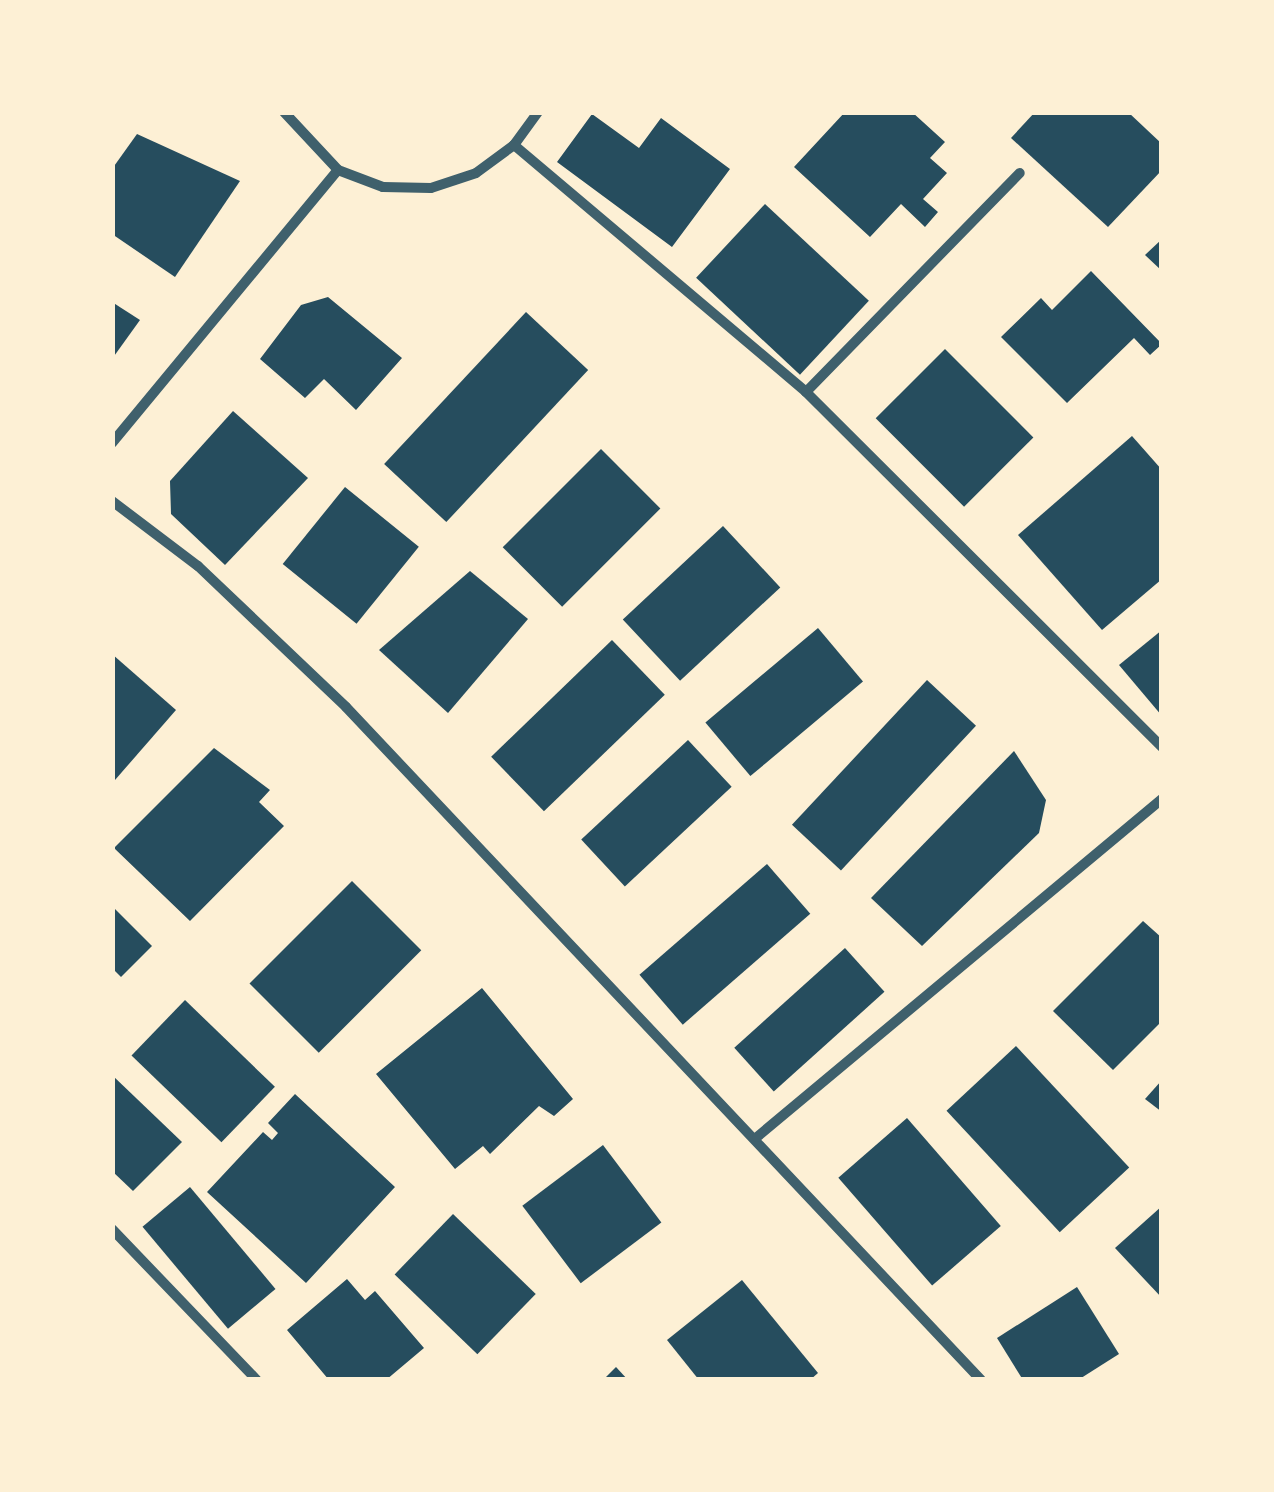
<!DOCTYPE html>
<style>
body{margin:0}
#map{position:relative;width:1274px;height:1492px;overflow:hidden;background:#fdf0d5;font-family:"Archivo Narrow",sans-serif}
div>[style]{position:absolute}
.building>*{inset:0;background:#264d5e;transform-origin:0 0}
.minor>*{height:10px;margin:-5px;padding:0 5px;transform-origin:5px;border-radius:5px;background:#3f606c}
span{translate:-50% -50%;white-space:nowrap;text-align:center;line-height:1.15;-webkit-text-stroke:8px #fdf0d5;paint-order:stroke}
.frame{position:absolute;inset:0;border:115px solid #fdf0d5;pointer-events:none}
</style>
<div id="map">
<div class="building">
<div style="clip-path:polygon(845px 112px,912px 112px,945px 142px,930px 158px,947px 173px,923px 199px,938px 212px,925px 227px,901px 204px,870px 237px,794px 167px)"></div>
<div style="clip-path:polygon(1035px 112px,1128px 112px,1162px 144px,1162px 170px,1108px 227px,1011px 138px)"></div>
<div style="clip-path:polygon(592px 114px,639px 148px,661px 118px,730px 169px,672px 247px,557px 162px)"></div>
<div style="clip-path:polygon(137px 134px,240px 181px,175px 277px,112px 234px,112px 169px)"></div>
<div style="left:765px;top:204px;width:142px;height:101px;rotate:43deg"></div>
<div style="clip-path:polygon(1162px 239px,1162px 271px,1145px 255px)"></div>
<div style="clip-path:polygon(1091px 271px,1162px 344px,1150px 355px,1134px 338px,1067px 403px,1001px 337px,1041px 298px,1052px 310px)"></div>
<div style="clip-path:polygon(328px 297px,402px 358px,356px 410px,324px 379px,305px 398px,260px 359px,301px 305px)"></div>
<div style="clip-path:polygon(112px 302px,140px 320px,112px 359px)"></div>
<div style="left:526px;top:312px;width:85px;height:208px;rotate:43deg"></div>
<div style="left:945px;top:349px;width:125px;height:98px;rotate:45deg"></div>
<div style="clip-path:polygon(233px 411px,308px 478px,225px 565px,171px 514px,170px 481px)"></div>
<div style="clip-path:polygon(1132px 436px,1162px 470px,1162px 579px,1102px 630px,1018px 535px)"></div>
<div style="left:601px;top:449px;width:84px;height:139px;rotate:45deg"></div>
<div style="left:345px;top:487px;width:95px;height:99px;rotate:39deg"></div>
<div style="left:723px;top:526px;width:84px;height:137px;rotate:47deg"></div>
<div style="clip-path:polygon(470px 571px,528px 619px,448px 713px,379px 650px)"></div>
<div style="left:818px;top:628px;width:70px;height:147px;rotate:50deg"></div>
<div style="clip-path:polygon(1162px 630px,1162px 716px,1119px 665px)"></div>
<div style="left:612px;top:640px;width:76px;height:168px;rotate:46deg"></div>
<div style="clip-path:polygon(112px 654px,176px 710px,115px 780px,112px 777px)"></div>
<div style="left:927px;top:680px;width:67px;height:198px;rotate:43deg"></div>
<div style="left:688px;top:740px;width:64px;height:146px;rotate:47deg"></div>
<div style="clip-path:polygon(214px 748px,270px 790px,259px 802px,284px 826px,190px 921px,114px 848px)"></div>
<div style="clip-path:polygon(1014px 751px,1046px 800px,1039px 833px,922px 946px,871px 898px)"></div>
<div style="left:767px;top:864px;width:66px;height:169px;rotate:49deg"></div>
<div style="left:352px;top:881px;width:98px;height:145px;rotate:45deg"></div>
<div style="clip-path:polygon(112px 906px,152px 946px,121px 977px,112px 968px)"></div>
<div style="clip-path:polygon(1143px 921px,1162px 938px,1162px 1021px,1113px 1070px,1053px 1011px)"></div>
<div style="left:845px;top:948px;width:59px;height:149px;rotate:48deg"></div>
<div style="clip-path:polygon(482px 988px,573px 1099px,554px 1116px,539px 1106px,490px 1154px,483px 1146px,455px 1169px,376px 1074px)"></div>
<div style="left:185px;top:1000px;width:125px;height:77px;rotate:44deg"></div>
<div style="left:1016px;top:1046px;width:166px;height:95px;rotate:47deg"></div>
<div style="clip-path:polygon(112px 1075px,182px 1142px,133px 1191px,112px 1171px)"></div>
<div style="clip-path:polygon(1162px 1080px,1162px 1112px,1145px 1099px)"></div>
<div style="clip-path:polygon(295px 1094px,395px 1187px,306px 1283px,207px 1192px,263px 1132px,272px 1140px,278px 1133px,268px 1123px)"></div>
<div style="left:907px;top:1118px;width:143px;height:91px;rotate:49deg"></div>
<div style="left:603px;top:1145px;width:97px;height:101px;rotate:53deg"></div>
<div style="left:190px;top:1187px;width:133px;height:62px;rotate:50deg"></div>
<div style="clip-path:polygon(1162px 1206px,1162px 1298px,1115px 1248px)"></div>
<div style="left:453px;top:1214px;width:115px;height:84px;rotate:44deg"></div>
<div style="clip-path:polygon(347px 1279px,365px 1300px,375px 1291px,424px 1348px,386px 1380px,329px 1380px,287px 1330px)"></div>
<div style="clip-path:polygon(742px 1280px,818px 1373px,810px 1380px,699px 1380px,667px 1340px)"></div>
<div style="clip-path:polygon(1077px 1287px,1119px 1354px,1078px 1380px,1023px 1380px,997px 1338px)"></div>
<div style="clip-path:polygon(616px 1367px,628px 1380px,603px 1380px)"></div>
</div>
<div class="minor">
<div style="left:284px;top:112px;width:79px;rotate:47deg"></div>
<div style="left:338px;top:170px;width:48px;rotate:20.7deg"></div>
<div style="left:383px;top:187px;width:48px;rotate:1.2deg"></div>
<div style="left:431px;top:188px;width:47px;rotate:-18.4deg"></div>
<div style="left:476px;top:173px;width:47px;rotate:-36.4deg"></div>
<div style="left:514px;top:145px;width:41px;rotate:-54deg"></div>
<div style="left:514px;top:145px;width:382px;rotate:40.2deg"></div>
<div style="left:806px;top:392px;width:503px;rotate:44.92deg"></div>
<div style="left:806px;top:392px;width:306px;rotate:-45.7deg"></div>
<div style="left:112px;top:443px;width:354px;rotate:-50.4deg"></div>
<div style="left:112px;top:501px;width:108px;rotate:37.1deg"></div>
<div style="left:198px;top:566px;width:204px;rotate:43.6deg"></div>
<div style="left:346px;top:707px;width:925px;rotate:46.66deg"></div>
<div style="left:757px;top:1137px;width:528px;rotate:-39.85deg"></div>
<div style="left:112px;top:1229px;width:209px;rotate:46.2deg"></div>
</div>
<div class="frame"></div>
</div>
